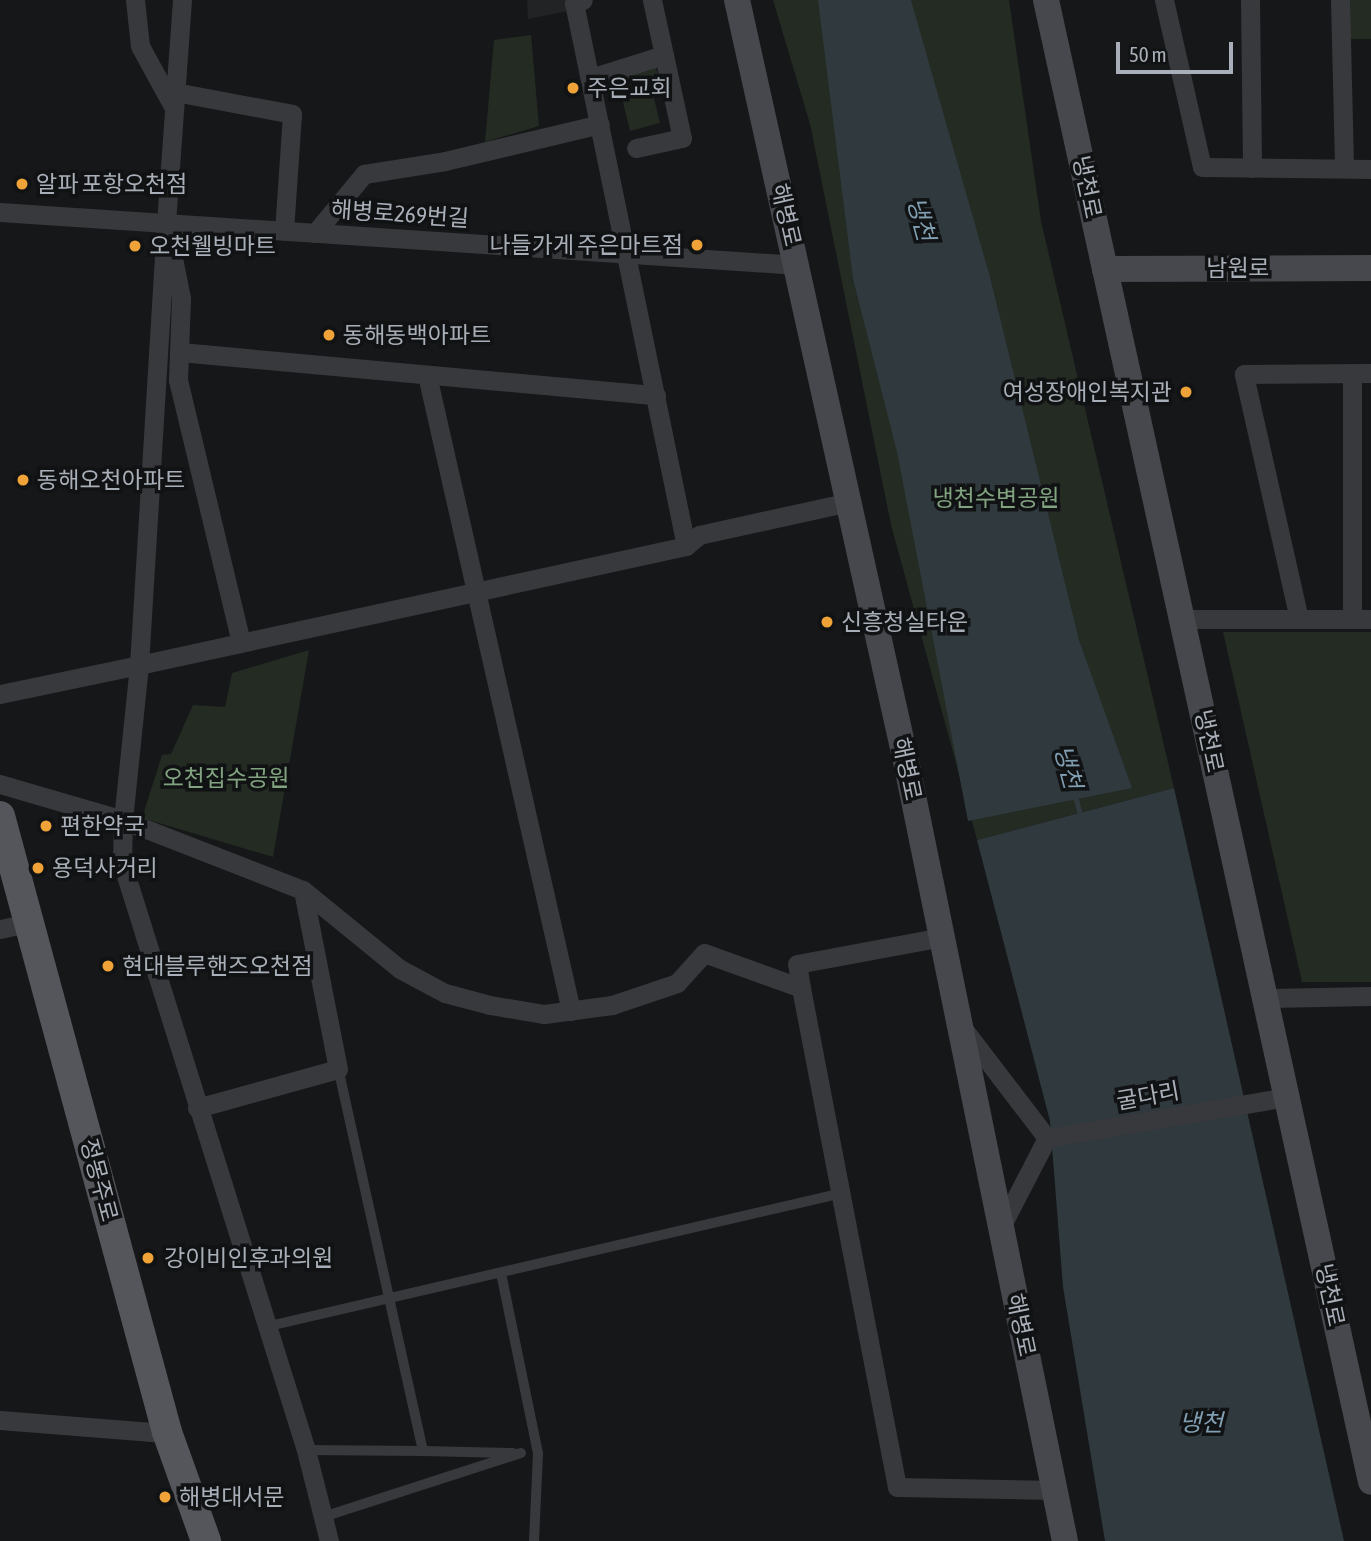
<!DOCTYPE html>
<meta charset="utf-8">
<style>
body{margin:0}
#map{position:relative;width:1371px;height:1541px;overflow:hidden;background:#161718;font-family:"Asap Condensed","Noto Sans KR",sans-serif}
div>[style]{position:absolute}
.built>*{inset:0;background:#222325}
.green>*{inset:0;background:#232b23;transform-origin:0 0}
.water>*{inset:0;background:#2f393e}
.stream>*{height:4.5px;margin:-2.25px;padding:0 2.25px;transform-origin:2.25px;border-radius:2.25px;background:#2f393e}
.lane>*{height:10px;margin:-5px;padding:0 5px;transform-origin:5px;border-radius:5px;background:#38393d}
.street>*{height:19px;margin:-9.5px;padding:0 9.5px;transform-origin:9.5px;border-radius:9.5px;background:#38393d}
.secondary>*{height:26px;margin:-13px;padding:0 13px;transform-origin:13px;border-radius:13px;background:#46484d}
.primary>*{height:30px;margin:-15px;padding:0 15px;transform-origin:15px;border-radius:15px;background:#54565c}
.dots>*{width:19px;height:19px;translate:-50% -50%;box-sizing:border-box;border:4px solid #111213;border-radius:50%}
span{translate:-50% -50%;white-space:nowrap;text-align:center;line-height:1.15;-webkit-text-stroke:7px #111213;paint-order:stroke}
.poi-label{font-size:23px;color:#a9afb8}
.left{translate:0 -50%;text-align:left}
.right{translate:-100% -50%;text-align:right}
.street-label{font-size:23px;color:#a9afb8}
.park-label{font-size:23px;color:#81a380}
.water-label{font-size:24px;color:#819fb2;font-style:italic}
.scale{position:absolute;left:1116px;top:42px;width:117px;height:32px;box-sizing:border-box;border:4px solid #a9afb8;border-top:0;padding-left:9px;font-size:21px;line-height:24px;white-space:nowrap;color:#a9afb8;-webkit-text-stroke:5px #111213;paint-order:stroke}
</style>
<div id="map">
<div class="built">
<div style="clip-path:polygon(527px 0,568px 0,569px 11px,528px 19px)"></div>
</div>
<div class="green">
<div style="clip-path:polygon(773px 0,1009px 0,1041px 221px,1174px 788px,977px 840px,891px 525px,810px 124px)"></div>
<div style="left:1346px;top:0;width:25px;height:39px"></div>
<div style="clip-path:polygon(531px 35px,539px 126px,485px 142px,494px 40px)"></div>
<div style="clip-path:polygon(655px 66px,663px 86px,652px 90px,660px 123px,630px 131px,617px 78px)"></div>
<div style="clip-path:polygon(1223px 632px,1371px 632px,1371px 982px,1302px 982px)"></div>
<div style="clip-path:polygon(309px 650px,273px 857px,142px 818px,162px 755px,171px 754px,193px 705px,225px 707px,232px 673px)"></div>
</div>
<div class="water">
<div style="clip-path:polygon(818px 0,911px 0,990px 277px,1079px 640px,1132px 788px,968px 821px,897px 452px,853px 279px)"></div>
<div style="clip-path:polygon(1174px 788px,1344px 1541px,1105px 1541px,1063px 1287px,1050px 1121px,977px 840px)"></div>
</div>
<div class="stream">
<div style="left:1075px;top:794px;width:23px;rotate:75deg"></div>
</div>
<div class="lane">
<div style="left:501px;top:1273px;width:184px;rotate:78.4deg"></div>
<div style="left:538px;top:1453px;width:88px;rotate:92.6deg"></div>
<div style="left:265px;top:1327px;width:588px;rotate:-13.07deg"></div>
<div style="left:306px;top:1450px;width:117px;rotate:0.5deg"></div>
<div style="left:423px;top:1451px;width:391px;rotate:-102.5deg"></div>
<div style="left:423px;top:1451px;width:90px;rotate:1.3deg"></div>
<div style="left:323px;top:1517px;width:208px;rotate:-17.9deg"></div>
</div>
<div class="street">
<div style="left:135px;top:0;width:46px;rotate:83.8deg"></div>
<div style="left:140px;top:46px;width:71px;rotate:61.3deg"></div>
<div style="left:652px;top:0;width:56px;rotate:77.7deg"></div>
<div style="left:1164px;top:0;width:171px;rotate:77.2deg"></div>
<div style="left:1202px;top:167px;width:169px;rotate:0.7deg"></div>
<div style="left:1250px;top:0;width:168px;rotate:89.3deg"></div>
<div style="left:1340px;top:0;width:168px;rotate:88.6deg"></div>
<div style="left:590px;top:78px;width:77px;rotate:-17.3deg"></div>
<div style="left:664px;top:55px;width:85px;rotate:77.8deg"></div>
<div style="left:682px;top:138px;width:47px;rotate:167.7deg"></div>
<div style="left:175px;top:92px;width:119px;rotate:10.6deg"></div>
<div style="left:292px;top:114px;width:117px;rotate:93.9deg"></div>
<div style="left:0;top:212px;width:799px;rotate:3.8deg"></div>
<div style="left:166px;top:223px;width:224px;rotate:-85.9deg"></div>
<div style="left:315px;top:233px;width:77px;rotate:-50.3deg"></div>
<div style="left:364px;top:174px;width:82px;rotate:-9.1deg"></div>
<div style="left:445px;top:161px;width:159px;rotate:-13.4deg"></div>
<div style="left:180px;top:352px;width:478px;rotate:5.2deg"></div>
<div style="left:1352px;top:373px;width:246px;rotate:90deg"></div>
<div style="left:427px;top:375px;width:652px;rotate:77.24deg"></div>
<div style="left:686px;top:546px;width:17px;rotate:-40deg"></div>
<div style="left:699px;top:535px;width:154px;rotate:-12.4deg"></div>
<div style="left:1182px;top:619px;width:189px"></div>
<div style="left:1299px;top:619px;width:251px;rotate:-102.7deg"></div>
<div style="left:1244px;top:374px;width:127px;rotate:-0.5deg"></div>
<div style="left:0;top:694px;width:142px;rotate:-11.8deg"></div>
<div style="left:139px;top:665px;width:443px;rotate:-86.5deg"></div>
<div style="left:166px;top:223px;width:76px;rotate:78.7deg"></div>
<div style="left:181px;top:298px;width:82px;rotate:92.1deg"></div>
<div style="left:178px;top:380px;width:270px;rotate:76.5deg"></div>
<div style="left:0;top:784px;width:128px;rotate:16.3deg"></div>
<div style="left:123px;top:820px;width:156px;rotate:-84.1deg"></div>
<div style="left:139px;top:665px;width:560px;rotate:-12.27deg"></div>
<div style="left:686px;top:546px;width:554px;rotate:-101.65deg"></div>
<div style="left:574px;top:3px;width:9px;rotate:-18deg"></div>
<div style="left:0;top:929px;width:30px;rotate:-12deg"></div>
<div style="left:801px;top:988px;width:24px;rotate:-99deg"></div>
<div style="left:797px;top:964px;width:147px;rotate:-10.5deg"></div>
<div style="left:1265px;top:998px;width:106px;rotate:-1.1deg"></div>
<div style="left:962px;top:1027px;width:140px;rotate:52.6deg"></div>
<div style="left:197px;top:1108px;width:146px;rotate:-15.5deg"></div>
<div style="left:338px;top:1069px;width:182px;rotate:-101.1deg"></div>
<div style="left:1047px;top:1138px;width:243px;rotate:-9.7deg"></div>
<div style="left:1001px;top:1227px;width:100px;rotate:-62.7deg"></div>
<div style="left:0;top:1420px;width:168px;rotate:4.5deg"></div>
<div style="left:329px;top:1541px;width:94px;rotate:-104.2deg"></div>
<div style="left:306px;top:1450px;width:615px;rotate:-107.4deg"></div>
<div style="left:122px;top:863px;width:43px;rotate:-88.7deg"></div>
<div style="left:123px;top:820px;width:193px;rotate:21.3deg"></div>
<div style="left:303px;top:890px;width:125px;rotate:39.2deg"></div>
<div style="left:400px;top:969px;width:51px;rotate:28.1deg"></div>
<div style="left:445px;top:993px;width:47px;rotate:14.9deg"></div>
<div style="left:490px;top:1005px;width:55px;rotate:9.5deg"></div>
<div style="left:544px;top:1014px;width:69px;rotate:-7.5deg"></div>
<div style="left:612px;top:1005px;width:69px;rotate:-18.7deg"></div>
<div style="left:677px;top:983px;width:40px;rotate:-48deg"></div>
<div style="left:704px;top:953px;width:103px;rotate:19.8deg"></div>
<div style="left:801px;top:988px;width:508px;rotate:79.11deg"></div>
<div style="left:897px;top:1487px;width:158px;rotate:1.1deg"></div>
</div>
<div class="secondary">
<div style="left:737px;top:0;width:790px;rotate:77.49deg"></div>
<div style="left:908px;top:771px;width:786px;rotate:78.48deg"></div>
<div style="left:1046px;top:0;width:1517px;rotate:77.63deg"></div>
<div style="left:1105px;top:269px;width:266px;rotate:-0.2deg"></div>
</div>
<div class="primary">
<div style="left:0;top:816px;width:638px;rotate:74.83deg"></div>
<div style="left:167px;top:1432px;width:116px;rotate:70.3deg"></div>
</div>
<div class="dots">
<div style="left:573px;top:88px;background:#eea238"></div>
<div style="left:22px;top:184px;background:#eea238"></div>
<div style="left:697px;top:245px;background:#eea238"></div>
<div style="left:135px;top:246px;background:#eea238"></div>
<div style="left:329px;top:335px;background:#eea238"></div>
<div style="left:1186px;top:392px;background:#eea238"></div>
<div style="left:23px;top:480px;background:#eea238"></div>
<div style="left:827px;top:622px;background:#eea238"></div>
<div style="left:46px;top:826px;background:#eea238"></div>
<div style="left:38px;top:868px;background:#eea238"></div>
<div style="left:108px;top:966px;background:#eea238"></div>
<div style="left:148px;top:1258px;background:#eea238"></div>
<div style="left:165px;top:1497px;background:#eea238"></div>
</div>
<div class="poi-label">
<span class="left" style="left:587px;top:88px">주은교회</span>
<span class="left" style="left:36px;top:184px">알파 포항오천점</span>
<span class="right" style="left:683px;top:245px">나들가게 주은마트점</span>
<span class="left" style="left:149px;top:246px">오천웰빙마트</span>
<span class="left" style="left:343px;top:335px">동해동백아파트</span>
<span class="right" style="left:1172px;top:392px">여성장애인복지관</span>
<span class="left" style="left:37px;top:480px">동해오천아파트</span>
<span class="left" style="left:841px;top:622px">신흥청실타운</span>
<span class="left" style="left:60px;top:826px">편한약국</span>
<span class="left" style="left:52px;top:868px">용덕사거리</span>
<span class="left" style="left:122px;top:966px">현대블루핸즈오천점</span>
<span class="left" style="left:164px;top:1258px">강이비인후과의원</span>
<span class="left" style="left:179px;top:1497px">해병대서문</span>
</div>
<div class="street-label">
<span style="left:1087px;top:187px;rotate:78deg">냉천로</span>
<span style="left:400px;top:214px;rotate:4deg">해병로269번길</span>
<span style="left:786px;top:215px;rotate:77deg">해병로</span>
<span style="left:1238px;top:268px">남원로</span>
<span style="left:1209px;top:741px;rotate:78deg">냉천로</span>
<span style="left:907px;top:769px;rotate:78deg">해병로</span>
<span style="left:1148px;top:1096px;rotate:-10deg">굴다리</span>
<span style="left:99px;top:1180px;rotate:75deg">정몽주로</span>
<span style="left:1330px;top:1295px;rotate:78deg">냉천로</span>
<span style="left:1021px;top:1325px;rotate:78deg">해병로</span>
</div>
<div class="park-label">
<span style="left:996px;top:498px">냉천수변공원</span>
<span style="left:226px;top:778px">오천집수공원</span>
</div>
<div class="water-label">
<span style="left:921px;top:219px;rotate:75deg">냉천</span>
<span style="left:1068px;top:767px;rotate:75deg">냉천</span>
<span style="left:1201px;top:1423px">냉천</span>
</div>
<div class="scale">50 m</div>
</div>
